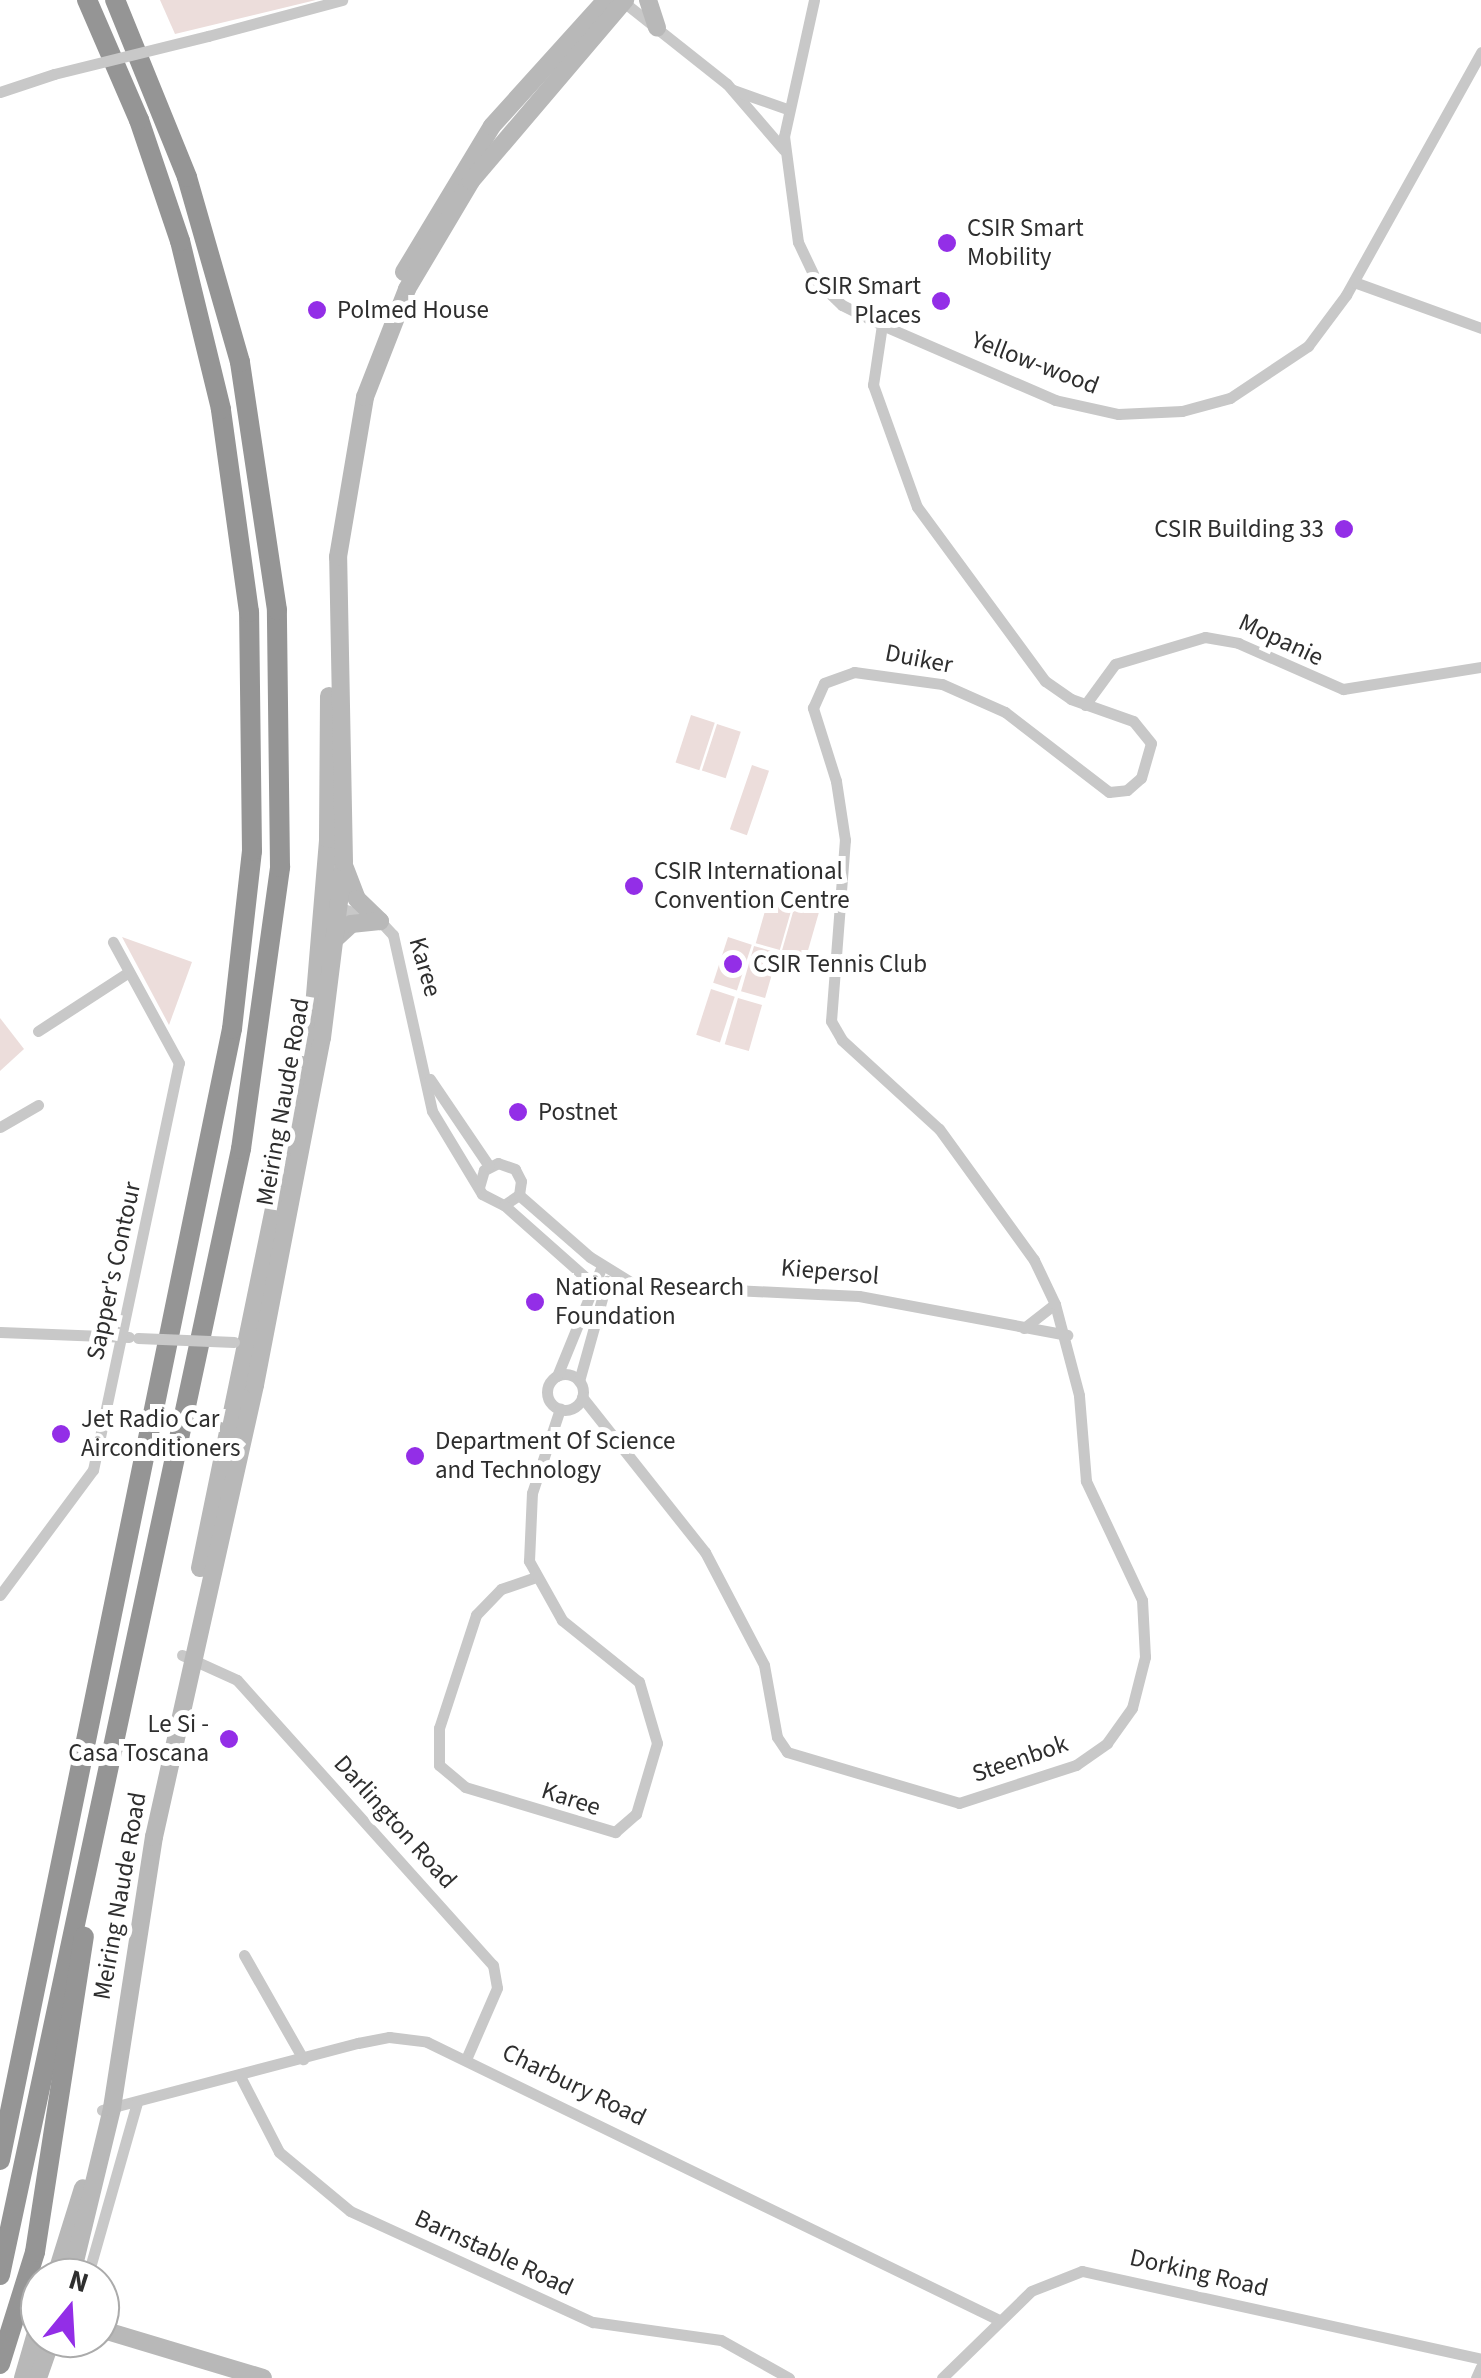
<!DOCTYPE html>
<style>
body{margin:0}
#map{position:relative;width:1481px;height:2378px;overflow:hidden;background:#fff;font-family:"Source Sans 3",sans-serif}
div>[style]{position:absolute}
.green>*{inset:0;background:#ecdddb;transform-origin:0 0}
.street>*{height:11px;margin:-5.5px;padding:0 5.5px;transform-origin:5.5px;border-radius:5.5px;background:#c8c8c8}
.street>.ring{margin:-5.5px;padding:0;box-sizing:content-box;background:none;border:11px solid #c8c8c8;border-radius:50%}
.secondary>*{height:18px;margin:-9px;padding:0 9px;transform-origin:9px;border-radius:9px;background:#b8b8b8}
.highway>*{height:20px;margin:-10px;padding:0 10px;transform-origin:10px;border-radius:10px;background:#959595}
.street-bridge>*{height:11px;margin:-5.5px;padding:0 5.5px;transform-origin:5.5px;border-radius:5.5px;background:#c8c8c8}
.dots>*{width:28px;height:28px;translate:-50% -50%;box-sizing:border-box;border:5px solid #fff;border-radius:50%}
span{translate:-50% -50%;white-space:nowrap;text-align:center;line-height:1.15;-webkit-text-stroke:10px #fff;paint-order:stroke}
.poi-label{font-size:25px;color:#2e2e2e}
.left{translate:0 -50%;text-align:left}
.right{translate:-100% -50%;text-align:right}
.street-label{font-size:25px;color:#2e2e2e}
.north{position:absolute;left:20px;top:2258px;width:100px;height:100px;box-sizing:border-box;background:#fff;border:2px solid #ababab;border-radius:50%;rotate:18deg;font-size:28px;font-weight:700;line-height:40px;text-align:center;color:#2e2e2e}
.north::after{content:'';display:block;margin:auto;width:35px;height:45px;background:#932ee7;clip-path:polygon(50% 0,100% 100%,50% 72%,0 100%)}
</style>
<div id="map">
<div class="green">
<div style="clip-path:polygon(160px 0,316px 0,175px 34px)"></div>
<div style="left:691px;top:715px;width:25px;height:50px;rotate:18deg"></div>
<div style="left:717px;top:724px;width:25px;height:49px;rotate:18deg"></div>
<div style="left:752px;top:765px;width:18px;height:68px;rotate:19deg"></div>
<div style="left:769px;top:897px;width:25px;height:48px;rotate:16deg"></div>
<div style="left:795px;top:905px;width:25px;height:48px;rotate:16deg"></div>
<div style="clip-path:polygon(122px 937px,192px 962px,169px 1025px)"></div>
<div style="left:728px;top:937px;width:25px;height:48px;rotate:18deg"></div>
<div style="left:754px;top:946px;width:25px;height:47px;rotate:16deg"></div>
<div style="left:711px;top:989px;width:25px;height:48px;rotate:18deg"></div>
<div style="left:738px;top:998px;width:25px;height:48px;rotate:16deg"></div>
<div style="clip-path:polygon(0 1018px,24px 1049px,0 1071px)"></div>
</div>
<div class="street">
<div style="left:621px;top:0;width:135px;rotate:38.4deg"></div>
<div style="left:727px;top:84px;width:87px;rotate:49.2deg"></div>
<div style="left:814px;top:0;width:139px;rotate:102.4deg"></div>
<div style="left:784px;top:136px;width:107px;rotate:82.5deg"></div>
<div style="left:798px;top:242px;width:42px;rotate:64.7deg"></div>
<div style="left:816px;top:280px;width:36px;rotate:44deg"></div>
<div style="left:842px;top:305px;width:45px;rotate:26.6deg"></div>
<div style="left:882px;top:325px;width:189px;rotate:23.4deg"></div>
<div style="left:1055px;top:400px;width:65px;rotate:12.5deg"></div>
<div style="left:1118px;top:414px;width:64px;rotate:-2.7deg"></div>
<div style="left:1182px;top:411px;width:50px;rotate:-15.2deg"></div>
<div style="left:1230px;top:398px;width:94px;rotate:-33.7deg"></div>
<div style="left:1308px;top:346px;width:64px;rotate:-53.3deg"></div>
<div style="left:1346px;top:295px;width:278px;rotate:-60.9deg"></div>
<div style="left:208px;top:36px;width:139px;rotate:-15deg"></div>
<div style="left:733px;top:90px;width:57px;rotate:19.4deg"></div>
<div style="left:0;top:92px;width:57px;rotate:-18.4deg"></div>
<div style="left:1354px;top:282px;width:135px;rotate:19.9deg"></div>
<div style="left:1085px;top:705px;width:51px;rotate:-53.8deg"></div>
<div style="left:1115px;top:664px;width:94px;rotate:-16.7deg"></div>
<div style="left:1205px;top:637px;width:34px;rotate:10deg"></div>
<div style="left:1238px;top:643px;width:115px;rotate:23.7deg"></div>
<div style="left:1343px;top:689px;width:140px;rotate:-9.1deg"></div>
<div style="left:334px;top:906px;width:48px;rotate:18.1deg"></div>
<div style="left:380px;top:921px;width:19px;rotate:47deg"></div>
<div style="left:393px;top:935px;width:180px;rotate:77.5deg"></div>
<div style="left:432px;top:1111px;width:97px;rotate:58.9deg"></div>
<div style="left:482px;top:1194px;width:25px;rotate:27deg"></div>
<div style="left:504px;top:1205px;width:18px;rotate:-34deg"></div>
<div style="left:519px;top:1195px;width:14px;rotate:-82deg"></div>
<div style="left:521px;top:1181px;width:13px;rotate:-117deg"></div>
<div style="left:515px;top:1169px;width:18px;rotate:-161deg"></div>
<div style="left:498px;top:1163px;width:16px;rotate:153deg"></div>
<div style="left:484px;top:1170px;width:18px;rotate:106deg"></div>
<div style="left:38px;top:1031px;width:108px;rotate:-33deg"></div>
<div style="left:430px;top:1079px;width:105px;rotate:55.9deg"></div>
<div style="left:0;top:1127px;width:44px;rotate:-30.1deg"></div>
<div style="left:519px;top:1195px;width:94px;rotate:41.1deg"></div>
<div style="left:590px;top:1257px;width:46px;rotate:31.6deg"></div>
<div style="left:504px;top:1205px;width:118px;rotate:41.6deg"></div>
<div style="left:592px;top:1283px;width:267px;rotate:2.8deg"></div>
<div style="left:859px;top:1296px;width:212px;rotate:10.6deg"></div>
<div style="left:1024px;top:1328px;width:39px;rotate:-38deg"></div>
<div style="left:0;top:1332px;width:129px;rotate:2.2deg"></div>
<div class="ring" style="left:547px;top:1374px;width:25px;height:25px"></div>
<div style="left:557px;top:1376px;width:119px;rotate:-67.8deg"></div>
<div style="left:579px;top:1381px;width:104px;rotate:-74.4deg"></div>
<div style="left:582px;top:1397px;width:198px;rotate:51.6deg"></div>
<div style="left:705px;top:1552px;width:127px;rotate:62.4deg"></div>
<div style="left:764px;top:1665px;width:73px;rotate:79.8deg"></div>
<div style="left:777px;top:1737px;width:18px;rotate:56deg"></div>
<div style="left:787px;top:1752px;width:179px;rotate:16.5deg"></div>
<div style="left:959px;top:1803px;width:123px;rotate:-18deg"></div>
<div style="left:1076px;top:1765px;width:38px;rotate:-35deg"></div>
<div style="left:1107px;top:1743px;width:43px;rotate:-54.5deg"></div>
<div style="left:1132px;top:1708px;width:53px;rotate:-75.7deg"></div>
<div style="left:1145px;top:1657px;width:57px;rotate:-93deg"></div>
<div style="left:1142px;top:1600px;width:132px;rotate:-115.2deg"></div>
<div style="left:1086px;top:1481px;width:86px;rotate:-94.7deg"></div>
<div style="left:1079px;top:1395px;width:94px;rotate:-104.8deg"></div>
<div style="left:1055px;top:1304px;width:49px;rotate:-115.5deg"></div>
<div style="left:1034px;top:1260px;width:162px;rotate:-125.9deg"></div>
<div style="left:939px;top:1129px;width:132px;rotate:-137.5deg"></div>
<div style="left:842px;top:1040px;width:22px;rotate:-120deg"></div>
<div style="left:831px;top:1021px;width:182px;rotate:-85.6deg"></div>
<div style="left:845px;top:840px;width:60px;rotate:-98.7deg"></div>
<div style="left:836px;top:781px;width:77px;rotate:-107.5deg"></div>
<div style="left:813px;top:708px;width:27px;rotate:-66deg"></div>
<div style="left:824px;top:683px;width:32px;rotate:-20deg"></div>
<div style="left:854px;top:672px;width:89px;rotate:7.8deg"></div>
<div style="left:942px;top:684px;width:69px;rotate:24deg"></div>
<div style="left:1005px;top:712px;width:131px;rotate:37.6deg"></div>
<div style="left:1109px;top:792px;width:18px;rotate:-6deg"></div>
<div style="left:1127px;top:790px;width:18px;rotate:-41deg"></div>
<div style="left:1141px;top:778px;width:36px;rotate:-74deg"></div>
<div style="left:1151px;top:743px;width:28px;rotate:-129deg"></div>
<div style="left:1133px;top:721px;width:66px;rotate:-160.5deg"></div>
<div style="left:1071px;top:699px;width:32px;rotate:-145deg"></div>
<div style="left:1045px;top:681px;width:216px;rotate:-126.3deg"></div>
<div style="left:917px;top:507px;width:130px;rotate:-109.8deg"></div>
<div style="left:873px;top:385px;width:61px;rotate:-81.5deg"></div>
<div style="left:536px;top:1577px;width:37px;rotate:161deg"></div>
<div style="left:501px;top:1589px;width:36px;rotate:134deg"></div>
<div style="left:476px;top:1615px;width:119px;rotate:108.1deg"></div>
<div style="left:439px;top:1728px;width:37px;rotate:90deg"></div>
<div style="left:439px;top:1765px;width:34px;rotate:40deg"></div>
<div style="left:465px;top:1787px;width:157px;rotate:16.7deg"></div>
<div style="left:615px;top:1832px;width:28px;rotate:-41deg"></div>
<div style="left:636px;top:1814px;width:74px;rotate:-73.5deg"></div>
<div style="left:657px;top:1743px;width:64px;rotate:-106.4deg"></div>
<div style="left:639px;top:1682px;width:99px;rotate:-141.2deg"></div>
<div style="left:562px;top:1620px;width:68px;rotate:-119.2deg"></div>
<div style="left:529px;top:1561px;width:68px;rotate:-87.5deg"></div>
<div style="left:532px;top:1493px;width:89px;rotate:-71.6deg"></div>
<div style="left:0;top:1595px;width:156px;rotate:-53.4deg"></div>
<div style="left:93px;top:1470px;width:416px;rotate:-78.1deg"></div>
<div style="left:179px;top:1063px;width:138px;rotate:-118.6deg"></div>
<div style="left:182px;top:1655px;width:60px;rotate:24.4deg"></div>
<div style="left:237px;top:1680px;width:383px;rotate:48.1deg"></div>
<div style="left:493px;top:1965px;width:23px;rotate:80deg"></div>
<div style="left:497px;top:1988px;width:75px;rotate:113.5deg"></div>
<div style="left:244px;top:1955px;width:120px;rotate:60.4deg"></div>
<div style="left:240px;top:2076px;width:85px;rotate:62.8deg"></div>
<div style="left:279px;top:2152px;width:92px;rotate:39.7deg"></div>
<div style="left:350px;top:2211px;width:267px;rotate:24.6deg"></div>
<div style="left:593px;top:2322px;width:129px;rotate:8deg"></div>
<div style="left:721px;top:2340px;width:78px;rotate:29.2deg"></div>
<div style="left:102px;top:2110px;width:265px;rotate:-14.7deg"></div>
<div style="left:358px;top:2043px;width:32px;rotate:-11deg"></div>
<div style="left:389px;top:2037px;width:38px;rotate:7deg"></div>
<div style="left:427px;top:2042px;width:636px;rotate:25.92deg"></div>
<div style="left:87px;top:2278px;width:183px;rotate:-74.1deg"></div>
<div style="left:942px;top:2378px;width:124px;rotate:-44.3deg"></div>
<div style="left:1031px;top:2291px;width:55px;rotate:-21.4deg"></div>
<div style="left:1082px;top:2271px;width:409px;rotate:12.4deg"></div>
<div style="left:1476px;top:2378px;width:12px;rotate:-66deg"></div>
</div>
<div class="secondary">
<div style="left:648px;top:0;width:29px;rotate:72deg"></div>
<div style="left:404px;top:272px;width:170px;rotate:-58.9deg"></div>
<div style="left:492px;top:126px;width:170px;rotate:-47.9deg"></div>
<div style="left:345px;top:868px;width:33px;rotate:69deg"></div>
<div style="left:357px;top:899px;width:32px;rotate:44deg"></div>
<div style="left:334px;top:940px;width:23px;rotate:-43deg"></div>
<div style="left:351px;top:924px;width:29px;rotate:-6deg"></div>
<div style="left:200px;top:1568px;width:561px;rotate:-78.37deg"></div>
<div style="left:313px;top:1019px;width:181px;rotate:-85.2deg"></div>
<div style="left:328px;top:839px;width:143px;rotate:-89.6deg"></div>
<div style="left:55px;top:2278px;width:94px;rotate:-72.7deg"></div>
<div style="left:71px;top:2278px;width:175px;rotate:-76.4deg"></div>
<div style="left:112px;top:2108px;width:274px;rotate:-81.2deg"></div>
<div style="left:154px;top:1837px;width:463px;rotate:-77.4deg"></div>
<div style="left:255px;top:1385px;width:353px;rotate:-79.1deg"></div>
<div style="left:322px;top:1038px;width:177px;rotate:-82.9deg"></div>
<div style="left:344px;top:862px;width:305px;rotate:-91.1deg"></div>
<div style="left:338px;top:557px;width:162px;rotate:-80.4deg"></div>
<div style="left:365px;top:397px;width:116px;rotate:-68.7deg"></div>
<div style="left:407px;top:289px;width:126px;rotate:-59.3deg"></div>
<div style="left:471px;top:181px;width:238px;rotate:-49.6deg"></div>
<div style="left:100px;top:2329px;width:170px;rotate:16.7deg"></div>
<div style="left:23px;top:2378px;width:61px;rotate:-73.9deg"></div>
<div style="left:38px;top:2378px;width:42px;rotate:-70.7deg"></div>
</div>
<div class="highway">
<div style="left:0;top:2160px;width:1155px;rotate:-78.41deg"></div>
<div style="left:232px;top:1029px;width:179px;rotate:-83.6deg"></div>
<div style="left:252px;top:851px;width:239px;rotate:-90.7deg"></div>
<div style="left:249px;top:612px;width:205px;rotate:-97.9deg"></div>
<div style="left:221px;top:409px;width:173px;rotate:-103.7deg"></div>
<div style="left:180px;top:241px;width:128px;rotate:-108.7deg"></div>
<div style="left:139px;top:120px;width:131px;rotate:-113.4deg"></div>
<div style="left:0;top:2275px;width:1152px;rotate:-77.92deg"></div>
<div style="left:241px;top:1149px;width:285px;rotate:-82.1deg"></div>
<div style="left:280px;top:867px;width:257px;rotate:-90.7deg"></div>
<div style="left:277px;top:610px;width:251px;rotate:-98.5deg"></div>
<div style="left:240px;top:362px;width:192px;rotate:-106deg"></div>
<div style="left:187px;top:177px;width:191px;rotate:-112.1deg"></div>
<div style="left:0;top:2364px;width:117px;rotate:-72.6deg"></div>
<div style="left:35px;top:2252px;width:319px;rotate:-81.2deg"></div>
</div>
<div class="street-bridge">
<div style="left:54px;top:74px;width:159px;rotate:-13.9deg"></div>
<div style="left:138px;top:1338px;width:96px;rotate:2.4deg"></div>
</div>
<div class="dots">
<div style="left:947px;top:243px;background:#932ee7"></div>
<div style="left:941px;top:301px;background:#932ee7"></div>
<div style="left:317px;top:310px;background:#932ee7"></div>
<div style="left:1344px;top:529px;background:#932ee7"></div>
<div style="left:634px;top:886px;background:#932ee7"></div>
<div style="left:733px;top:964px;background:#932ee7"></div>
<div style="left:518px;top:1112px;background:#932ee7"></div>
<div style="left:535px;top:1302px;background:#932ee7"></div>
<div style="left:61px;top:1434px;background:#932ee7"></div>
<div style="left:415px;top:1456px;background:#932ee7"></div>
<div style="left:229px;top:1739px;background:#932ee7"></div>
</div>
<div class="poi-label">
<span class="left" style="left:967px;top:243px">CSIR Smart<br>Mobility</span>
<span class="right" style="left:921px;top:301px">CSIR Smart<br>Places</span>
<span class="left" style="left:337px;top:310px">Polmed House</span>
<span class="right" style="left:1324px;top:529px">CSIR Building 33</span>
<span class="left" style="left:654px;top:886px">CSIR International<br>Convention Centre</span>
<span class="left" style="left:753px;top:964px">CSIR Tennis Club</span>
<span class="left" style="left:538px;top:1112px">Postnet</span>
<span class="left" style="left:555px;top:1302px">National Research<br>Foundation</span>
<span class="left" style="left:81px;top:1434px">Jet Radio Car<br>Airconditioners</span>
<span class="left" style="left:435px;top:1456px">Department Of Science<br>and Technology</span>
<span class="right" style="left:209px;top:1739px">Le Si -<br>Casa Toscana</span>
</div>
<div class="street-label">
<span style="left:1035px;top:363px;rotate:21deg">Yellow-wood</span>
<span style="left:1281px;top:640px;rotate:25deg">Mopanie</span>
<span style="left:919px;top:659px;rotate:11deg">Duiker</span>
<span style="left:425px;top:967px;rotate:74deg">Karee</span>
<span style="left:283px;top:1102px;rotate:-80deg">Meiring Naude Road</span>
<span style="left:114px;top:1271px;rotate:-78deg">Sapper's Contour</span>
<span style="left:830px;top:1272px;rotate:5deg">Kiepersol</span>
<span style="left:1020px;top:1759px;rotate:-19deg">Steenbok</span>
<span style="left:571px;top:1799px;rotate:18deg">Karee</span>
<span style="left:395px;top:1822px;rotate:48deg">Darlington Road</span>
<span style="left:120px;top:1896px;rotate:-80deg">Meiring Naude Road</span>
<span style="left:574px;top:2085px;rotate:26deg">Charbury Road</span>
<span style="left:494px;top:2253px;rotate:25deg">Barnstable Road</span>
<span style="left:1199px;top:2273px;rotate:13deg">Dorking Road</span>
</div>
<div class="north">N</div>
</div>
